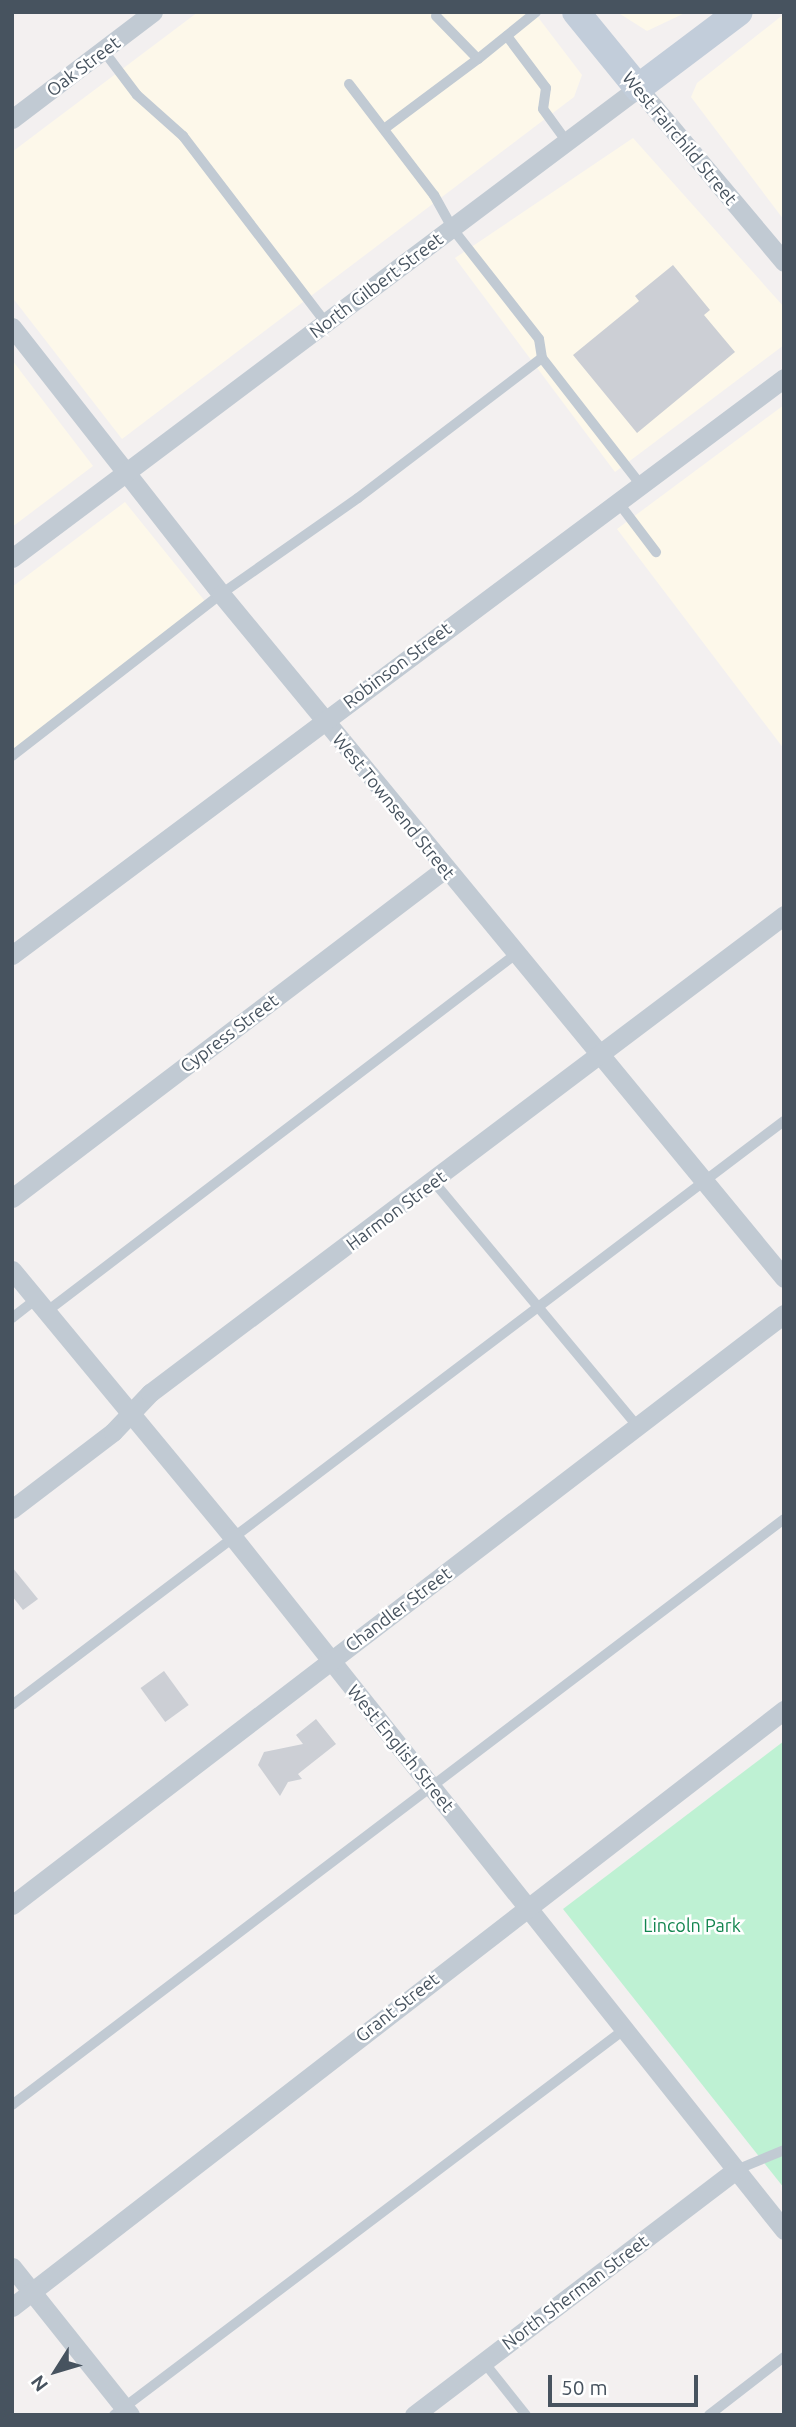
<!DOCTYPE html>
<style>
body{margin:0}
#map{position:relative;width:796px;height:2427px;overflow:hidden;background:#f3f0f0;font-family:Ubuntu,sans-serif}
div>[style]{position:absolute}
.commercial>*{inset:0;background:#fdf8ea}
.green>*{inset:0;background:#bef1d3}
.building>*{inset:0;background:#cccfd5;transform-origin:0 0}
.lane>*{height:10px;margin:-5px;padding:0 5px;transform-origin:5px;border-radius:5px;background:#c1cad3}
.street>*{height:19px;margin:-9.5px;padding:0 9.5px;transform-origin:9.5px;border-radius:9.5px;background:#c1cad3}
.secondary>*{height:28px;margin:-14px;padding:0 14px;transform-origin:14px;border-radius:14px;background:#c2cdda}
span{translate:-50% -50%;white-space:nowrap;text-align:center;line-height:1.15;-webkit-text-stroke:5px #fff;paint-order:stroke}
.street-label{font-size:18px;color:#47535f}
.park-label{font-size:18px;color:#13854f}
.frame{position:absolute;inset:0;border:14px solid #47535f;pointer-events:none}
.north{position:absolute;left:21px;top:2336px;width:70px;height:70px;-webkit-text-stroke:5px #fff;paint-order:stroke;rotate:233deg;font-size:19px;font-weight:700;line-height:28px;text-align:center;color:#47535f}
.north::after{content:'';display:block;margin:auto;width:24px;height:32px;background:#47535f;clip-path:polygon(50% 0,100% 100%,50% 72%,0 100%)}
.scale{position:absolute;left:548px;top:2375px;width:150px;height:32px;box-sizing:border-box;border:4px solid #47535f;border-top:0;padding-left:9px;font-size:21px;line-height:24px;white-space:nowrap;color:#47535f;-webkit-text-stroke:5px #fff;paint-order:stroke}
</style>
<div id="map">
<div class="commercial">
<div style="clip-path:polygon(198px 12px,534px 12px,582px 75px,574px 97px,122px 439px,12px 297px,12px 152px)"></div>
<div style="clip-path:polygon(617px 12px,687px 12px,647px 31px)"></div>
<div style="clip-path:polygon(784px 14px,784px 220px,691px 97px,697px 83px)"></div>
<div style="clip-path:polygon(633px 138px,784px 307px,784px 345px,615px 472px,455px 258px)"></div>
<div style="clip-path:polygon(12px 360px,93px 466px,12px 527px)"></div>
<div style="clip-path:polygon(784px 405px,784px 749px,617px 529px)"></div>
<div style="clip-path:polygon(125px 502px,208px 605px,12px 754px,12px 587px)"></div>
</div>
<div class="green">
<div style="clip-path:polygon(784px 1741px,784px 2188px,563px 1909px)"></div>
</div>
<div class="building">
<div style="clip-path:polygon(673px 265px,710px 310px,704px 315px,735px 352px,637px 433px,573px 355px,639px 301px,635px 296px)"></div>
<div style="clip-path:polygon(12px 1567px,38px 1599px,23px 1610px,12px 1596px)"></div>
<div style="left:164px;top:1671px;width:42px;height:29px;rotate:54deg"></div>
<div style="clip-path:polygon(316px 1719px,336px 1744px,298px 1774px,302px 1779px,288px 1782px,280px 1796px,258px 1765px,264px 1752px,303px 1744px,296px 1735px)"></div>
</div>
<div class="lane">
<div style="left:436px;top:16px;width:60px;rotate:45.7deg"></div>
<div style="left:478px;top:59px;width:75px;rotate:-39deg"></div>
<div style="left:507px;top:36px;width:65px;rotate:53.1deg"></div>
<div style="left:546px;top:88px;width:21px;rotate:98deg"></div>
<div style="left:543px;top:109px;width:41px;rotate:54deg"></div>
<div style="left:103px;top:50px;width:56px;rotate:52.9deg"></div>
<div style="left:137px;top:95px;width:62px;rotate:41.7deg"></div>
<div style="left:183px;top:136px;width:235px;rotate:52.6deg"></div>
<div style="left:349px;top:84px;width:140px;rotate:52.6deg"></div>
<div style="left:434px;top:195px;width:38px;rotate:61deg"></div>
<div style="left:452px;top:228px;width:141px;rotate:51.9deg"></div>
<div style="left:539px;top:339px;width:19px;rotate:81deg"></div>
<div style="left:542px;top:358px;width:160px;rotate:52.1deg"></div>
<div style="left:384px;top:129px;width:117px;rotate:-36.7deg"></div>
<div style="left:618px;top:502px;width:63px;rotate:52.8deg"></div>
<div style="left:12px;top:756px;width:264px;rotate:-37.8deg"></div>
<div style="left:221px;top:594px;width:167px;rotate:-35deg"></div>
<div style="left:358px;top:498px;width:231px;rotate:-37.3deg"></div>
<div style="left:434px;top:1182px;width:320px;rotate:50.2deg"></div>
<div style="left:46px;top:1312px;width:591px;rotate:-37.3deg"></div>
<div style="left:12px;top:1318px;width:31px;rotate:-38deg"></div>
<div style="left:12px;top:1705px;width:968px;rotate:-37.11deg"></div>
<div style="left:12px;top:2105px;width:969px;rotate:-37.2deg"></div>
<div style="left:736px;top:2170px;width:52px;rotate:-22.6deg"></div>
<div style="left:483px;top:2361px;width:69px;rotate:51.5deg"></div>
<div style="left:114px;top:2415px;width:640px;rotate:-37.07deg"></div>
<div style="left:709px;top:2415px;width:95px;rotate:-37.7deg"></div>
</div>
<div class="street">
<div style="left:12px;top:119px;width:177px;rotate:-37.2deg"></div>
<div style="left:12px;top:327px;width:339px;rotate:51.9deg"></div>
<div style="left:221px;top:594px;width:886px;rotate:50.54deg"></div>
<div style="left:12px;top:558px;width:783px;rotate:-36.9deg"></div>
<div style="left:638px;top:88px;width:227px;rotate:50deg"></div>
<div style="left:12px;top:955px;width:964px;rotate:-36.77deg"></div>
<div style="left:12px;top:1198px;width:545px;rotate:-37.25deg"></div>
<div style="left:12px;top:1270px;width:345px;rotate:50.4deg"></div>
<div style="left:232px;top:1536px;width:887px;rotate:51.5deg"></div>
<div style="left:12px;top:1509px;width:127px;rotate:-37.3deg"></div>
<div style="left:113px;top:1432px;width:54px;rotate:-46.5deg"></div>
<div style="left:150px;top:1393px;width:794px;rotate:-37.01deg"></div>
<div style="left:12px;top:1905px;width:972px;rotate:-37.44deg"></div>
<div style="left:12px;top:2267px;width:189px;rotate:51.4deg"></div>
<div style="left:12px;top:2307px;width:976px;rotate:-37.72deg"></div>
<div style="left:414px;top:2415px;width:405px;rotate:-37.3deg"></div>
</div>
<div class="secondary">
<div style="left:576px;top:12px;width:98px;rotate:50.8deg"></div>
<div style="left:638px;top:88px;width:126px;rotate:-37deg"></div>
</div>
<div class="street-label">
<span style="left:83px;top:66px;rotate:-37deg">Oak Street</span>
<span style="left:680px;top:138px;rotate:50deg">West Fairchild Street</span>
<span style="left:376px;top:285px;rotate:-37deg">North Gilbert Street</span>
<span style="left:397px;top:665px;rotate:-37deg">Robinson Street</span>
<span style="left:394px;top:806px;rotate:51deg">West Townsend Street</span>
<span style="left:229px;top:1033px;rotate:-37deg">Cypress Street</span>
<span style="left:396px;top:1210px;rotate:-37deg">Harmon Street</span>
<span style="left:398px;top:1609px;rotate:-37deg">Chandler Street</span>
<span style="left:401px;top:1748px;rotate:51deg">West English Street</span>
<span style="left:397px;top:2007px;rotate:-38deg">Grant Street</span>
<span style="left:575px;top:2292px;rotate:-37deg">North Sherman Street</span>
</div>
<div class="park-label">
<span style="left:692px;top:1925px">Lincoln Park</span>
</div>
<div class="frame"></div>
<div class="north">N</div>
<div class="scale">50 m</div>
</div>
